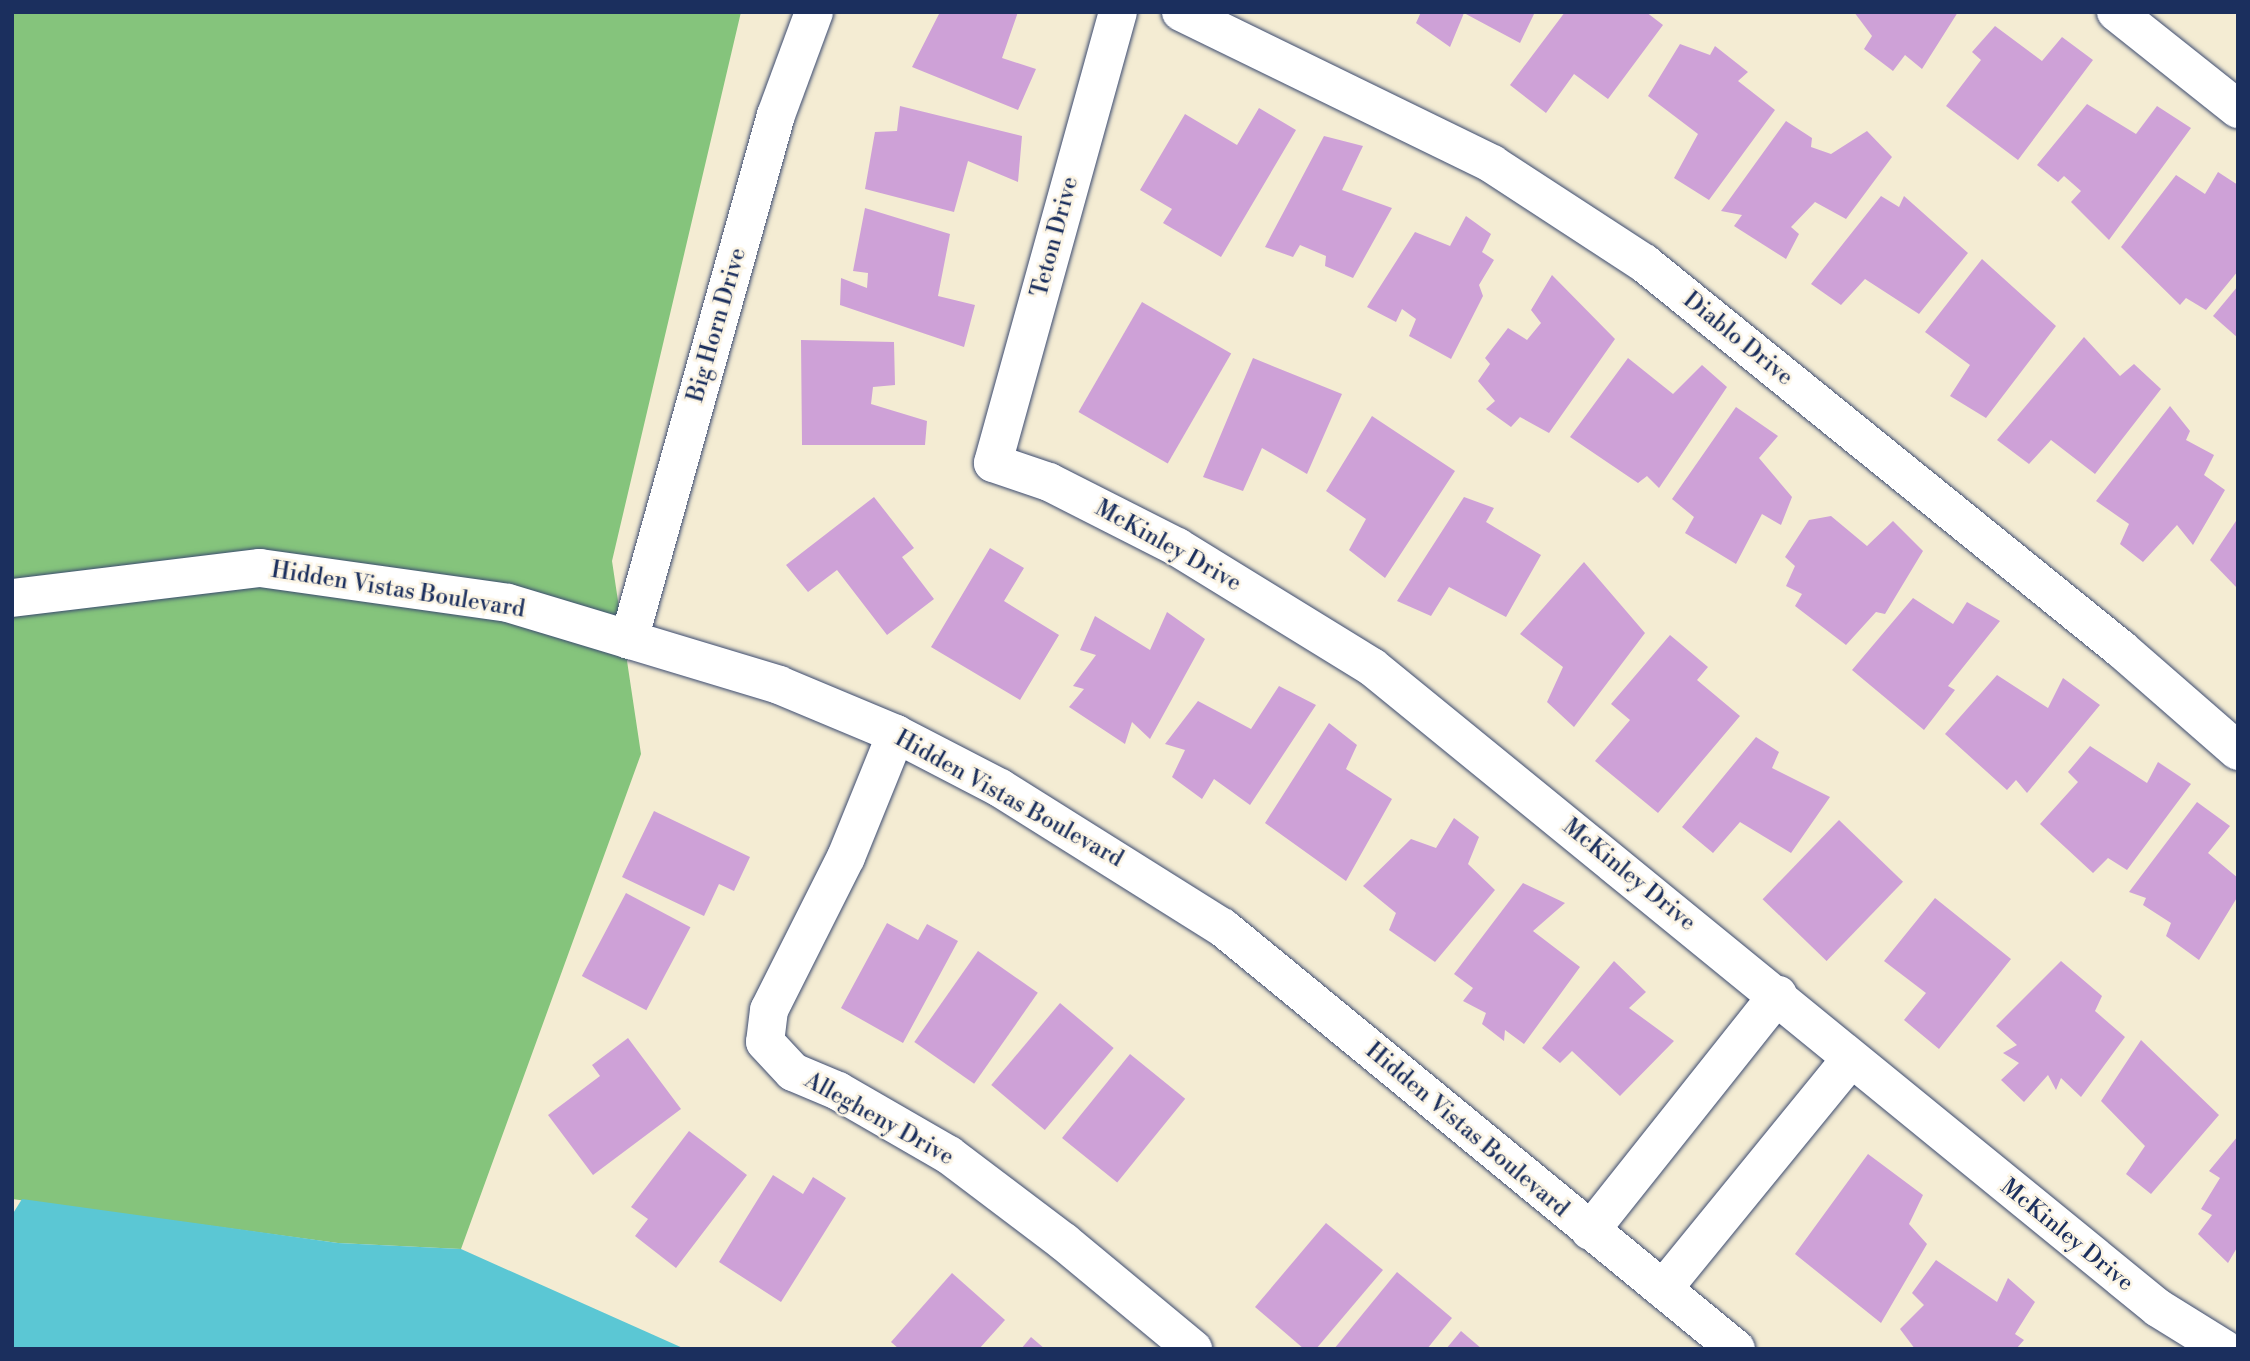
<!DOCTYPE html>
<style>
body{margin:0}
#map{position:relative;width:2250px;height:1361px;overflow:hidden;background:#f4ecd3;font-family:"Libre Bodoni",serif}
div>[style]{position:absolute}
.green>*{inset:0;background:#85c47c}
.water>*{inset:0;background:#5bc7d4}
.building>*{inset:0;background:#cea1d7;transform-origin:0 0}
.roads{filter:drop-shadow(0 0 2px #3c4b70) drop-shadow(0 0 2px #3c4b70)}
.street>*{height:38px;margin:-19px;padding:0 19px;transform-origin:19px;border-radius:19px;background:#fff}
.secondary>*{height:38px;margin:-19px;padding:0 19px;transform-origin:19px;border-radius:19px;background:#fff}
span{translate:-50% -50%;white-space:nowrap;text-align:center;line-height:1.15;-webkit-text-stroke:5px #fcf5e5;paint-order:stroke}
.street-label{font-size:23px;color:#1b2f5e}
.frame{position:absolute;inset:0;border:14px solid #1b2f5e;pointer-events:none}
</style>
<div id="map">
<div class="green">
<div style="clip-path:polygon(12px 12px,741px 12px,612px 561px,641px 754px,461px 1249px,338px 1243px,12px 1199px)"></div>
</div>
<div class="water">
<div style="clip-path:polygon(22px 1199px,338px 1243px,461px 1249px,685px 1349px,12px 1349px,12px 1215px)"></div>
</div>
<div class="building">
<div style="clip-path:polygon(940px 12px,1018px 12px,1002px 58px,1036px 69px,1018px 110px,912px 67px)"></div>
<div style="clip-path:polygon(1421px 12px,1535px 12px,1520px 43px,1464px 13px,1450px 47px,1416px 23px)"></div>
<div style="clip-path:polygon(1565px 12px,1646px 12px,1663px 25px,1608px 99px,1574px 74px,1546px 113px,1510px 85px)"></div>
<div style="clip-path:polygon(1854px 12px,1958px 12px,1922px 69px,1905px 55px,1893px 71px,1864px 49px,1872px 36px)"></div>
<div style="clip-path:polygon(1995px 26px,2042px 61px,2062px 37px,2093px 60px,2018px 160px,1946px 106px,1981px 60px,1972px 52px)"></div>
<div style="clip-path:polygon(1680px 44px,1710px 55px,1715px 46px,1748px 72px,1738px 81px,1775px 110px,1709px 200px,1674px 178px,1698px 134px,1648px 96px)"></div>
<div style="clip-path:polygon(2087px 104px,2136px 134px,2157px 106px,2191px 128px,2109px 240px,2071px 202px,2081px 191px,2064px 176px,2058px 182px,2037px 165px)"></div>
<div style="clip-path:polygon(900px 106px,1022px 136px,1018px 182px,968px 161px,954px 212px,865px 189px,875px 132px,897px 131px)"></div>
<div style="clip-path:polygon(1259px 108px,1296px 130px,1221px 257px,1163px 223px,1172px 209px,1140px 190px,1185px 114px,1237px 145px)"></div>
<div style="clip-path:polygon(1786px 121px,1812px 138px,1811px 147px,1831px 154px,1867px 131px,1892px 157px,1846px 219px,1815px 202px,1791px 227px,1799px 234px,1786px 259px,1734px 226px,1742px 215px,1721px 211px)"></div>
<div style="clip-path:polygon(1324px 136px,1363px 146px,1342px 190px,1392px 208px,1353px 278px,1325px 266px,1326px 256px,1300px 245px,1293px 257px,1265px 247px)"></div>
<div style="clip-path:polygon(2218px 172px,2238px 185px,2238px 271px,2206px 310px,2186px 298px,2180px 305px,2121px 247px,2176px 175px,2205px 194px)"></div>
<div style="clip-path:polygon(1881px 196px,1899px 207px,1904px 196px,1968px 253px,1919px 314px,1865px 279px,1841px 305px,1811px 284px)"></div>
<div style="clip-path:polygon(865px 208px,950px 234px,938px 296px,975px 305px,964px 347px,840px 305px,841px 278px,867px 288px,868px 273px,853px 271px)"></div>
<div style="clip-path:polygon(1466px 216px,1491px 234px,1482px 252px,1494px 260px,1479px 285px,1483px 296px,1451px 359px,1409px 336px,1416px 319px,1402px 309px,1396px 322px,1367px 307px,1415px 232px,1450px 246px)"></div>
<div style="clip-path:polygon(1982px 259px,2056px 326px,1986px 418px,1950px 396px,1970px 365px,1925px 332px)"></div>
<div style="clip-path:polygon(1552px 275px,1615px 339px,1549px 433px,1520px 417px,1511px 427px,1486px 409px,1495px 401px,1478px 381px,1490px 364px,1485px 358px,1508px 328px,1527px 340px,1541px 323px,1531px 310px)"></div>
<div style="clip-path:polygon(2238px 286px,2238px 338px,2213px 316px)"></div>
<div style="left:1142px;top:302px;width:103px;height:127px;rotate:30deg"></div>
<div style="clip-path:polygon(2084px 337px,2120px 376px,2134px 364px,2161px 389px,2095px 474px,2051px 440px,2029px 464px,1997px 440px)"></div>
<div style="clip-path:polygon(801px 340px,894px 342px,895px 385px,873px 387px,871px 404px,927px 421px,925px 445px,802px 445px)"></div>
<div style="clip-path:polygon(1253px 358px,1342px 394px,1307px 474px,1262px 448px,1243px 491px,1203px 477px)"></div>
<div style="clip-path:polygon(1628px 358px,1673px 394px,1702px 365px,1727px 387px,1659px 488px,1647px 476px,1638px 483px,1570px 437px)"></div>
<div style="clip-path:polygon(2170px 406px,2190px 431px,2186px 440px,2214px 455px,2204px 475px,2225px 490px,2193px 545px,2177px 525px,2143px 562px,2120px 544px,2129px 524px,2096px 501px)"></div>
<div style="clip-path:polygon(1736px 407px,1778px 436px,1759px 458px,1792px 497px,1781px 525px,1762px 514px,1736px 564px,1685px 533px,1694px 517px,1672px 499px)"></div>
<div style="clip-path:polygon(1372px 416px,1455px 471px,1385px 578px,1349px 550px,1366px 519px,1326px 491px)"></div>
<div style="clip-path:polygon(874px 497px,914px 548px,902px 557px,934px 599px,887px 635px,837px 570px,808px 592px,786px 565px)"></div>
<div style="clip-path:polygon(1464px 497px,1494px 508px,1486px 522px,1541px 555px,1506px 617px,1449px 587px,1431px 616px,1397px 601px)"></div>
<div style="clip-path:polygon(1831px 516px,1867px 546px,1893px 521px,1923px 551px,1885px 614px,1876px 612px,1846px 645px,1795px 606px,1802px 594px,1786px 586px,1795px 566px,1785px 557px,1809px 520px)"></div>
<div style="clip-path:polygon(2238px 518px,2238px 589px,2210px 560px)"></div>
<div style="clip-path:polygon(990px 548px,1024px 568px,1004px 601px,1059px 635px,1020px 700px,931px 647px)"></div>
<div style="clip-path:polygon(1584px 562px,1645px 633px,1574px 727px,1547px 702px,1563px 667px,1520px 634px)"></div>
<div style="clip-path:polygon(1913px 598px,1953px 624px,1967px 602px,2000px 621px,1948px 686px,1955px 690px,1924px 730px,1852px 670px)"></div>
<div style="clip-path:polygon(1167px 612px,1205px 639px,1150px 739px,1132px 722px,1125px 744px,1069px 707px,1084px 689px,1073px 686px,1096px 655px,1080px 650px,1095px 616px,1150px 650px)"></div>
<div style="clip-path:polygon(1670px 635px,1708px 667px,1697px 680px,1740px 716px,1658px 813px,1595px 761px,1630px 720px,1611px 704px)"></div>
<div style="clip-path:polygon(1997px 675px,2048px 708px,2063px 678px,2100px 705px,2027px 793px,2016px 780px,2007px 790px,1945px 734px)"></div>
<div style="clip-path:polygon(1279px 686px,1316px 705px,1250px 805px,1214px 779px,1202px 799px,1172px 777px,1185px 750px,1165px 744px,1198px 701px,1251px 729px)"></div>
<div style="clip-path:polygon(1329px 723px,1357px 745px,1346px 769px,1392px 799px,1346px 881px,1265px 823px)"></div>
<div style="clip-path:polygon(1756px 737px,1779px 752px,1772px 768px,1830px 797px,1791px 853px,1740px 822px,1713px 853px,1682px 827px)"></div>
<div style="clip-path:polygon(2090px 746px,2147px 783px,2158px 762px,2191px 784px,2127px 870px,2108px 858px,2093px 873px,2040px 824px,2078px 782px,2068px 772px)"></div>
<div style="clip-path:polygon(2197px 802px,2230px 826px,2208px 853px,2238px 878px,2238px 896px,2199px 960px,2166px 936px,2171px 923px,2143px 905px,2146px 898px,2129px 892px)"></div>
<div style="clip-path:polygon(654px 811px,750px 857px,734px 891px,719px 884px,704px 916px,622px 877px)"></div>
<div style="clip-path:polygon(1454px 818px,1479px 837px,1468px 864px,1495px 890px,1435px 962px,1389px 930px,1396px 913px,1363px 886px,1411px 839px,1436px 848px)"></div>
<div style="left:1839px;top:820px;width:89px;height:110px;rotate:44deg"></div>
<div style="clip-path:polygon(1523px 883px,1565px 903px,1533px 931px,1580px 967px,1524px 1044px,1505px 1030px,1504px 1041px,1482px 1024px,1486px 1013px,1463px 1001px,1473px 988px,1454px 974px)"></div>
<div style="left:626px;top:893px;width:73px;height:94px;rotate:28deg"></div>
<div style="clip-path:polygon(1935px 898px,2011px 959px,1939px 1049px,1904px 1020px,1926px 993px,1884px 961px)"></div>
<div style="clip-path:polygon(887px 923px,918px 940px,927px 924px,958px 941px,903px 1043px,841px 1008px)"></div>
<div style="left:978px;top:951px;width:73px;height:111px;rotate:35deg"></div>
<div style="clip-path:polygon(1614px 961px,1646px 992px,1629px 1008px,1674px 1041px,1620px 1096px,1572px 1051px,1560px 1063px,1542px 1048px)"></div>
<div style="clip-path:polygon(2061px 961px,2102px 996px,2095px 1011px,2125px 1037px,2081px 1097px,2061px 1078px,2056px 1090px,2048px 1075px,2024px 1102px,2001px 1080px,2019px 1063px,2003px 1053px,2017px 1045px,1996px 1026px)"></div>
<div style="left:1060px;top:1003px;width:70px;height:107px;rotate:40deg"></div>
<div style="clip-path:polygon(628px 1038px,681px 1109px,593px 1175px,548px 1115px,600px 1076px,592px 1065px)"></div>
<div style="clip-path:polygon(2141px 1040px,2219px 1115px,2151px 1194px,2126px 1174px,2145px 1146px,2101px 1101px)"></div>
<div style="left:1130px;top:1054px;width:71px;height:108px;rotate:39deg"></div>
<div style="clip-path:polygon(689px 1131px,747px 1175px,676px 1268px,635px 1236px,648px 1219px,631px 1207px)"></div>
<div style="clip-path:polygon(2238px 1136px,2238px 1246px,2228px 1263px,2198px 1234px,2212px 1215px,2201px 1209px,2220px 1178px,2209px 1171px)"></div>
<div style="clip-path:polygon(1868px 1154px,1923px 1195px,1909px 1224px,1927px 1244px,1881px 1323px,1795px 1254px)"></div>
<div style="clip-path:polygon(773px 1175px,803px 1194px,813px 1177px,846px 1198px,781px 1302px,719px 1262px)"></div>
<div style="clip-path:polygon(1326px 1223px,1383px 1270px,1316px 1349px,1304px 1349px,1255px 1307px)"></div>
<div style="clip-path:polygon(1936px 1260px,1997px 1302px,2008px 1278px,2035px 1302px,2015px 1334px,2024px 1340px,2016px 1349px,1915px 1349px,1900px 1329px,1924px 1305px,1912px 1293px)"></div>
<div style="clip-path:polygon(1397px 1272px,1452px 1318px,1427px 1349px,1334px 1349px)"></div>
<div style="clip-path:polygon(952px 1273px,1005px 1320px,979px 1349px,899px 1349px,891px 1342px)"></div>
<div style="clip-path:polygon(1461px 1331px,1482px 1349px,1446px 1349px)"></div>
<div style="clip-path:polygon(1031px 1337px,1045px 1349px,1021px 1349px)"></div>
</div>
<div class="roads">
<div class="street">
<div style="left:1118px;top:12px;width:468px;rotate:105.5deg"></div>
<div style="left:993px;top:463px;width:59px;rotate:18.7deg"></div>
<div style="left:1049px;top:482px;width:144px;rotate:26.9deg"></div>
<div style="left:1177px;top:547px;width:229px;rotate:31.6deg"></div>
<div style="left:1372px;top:667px;width:1014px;rotate:39.2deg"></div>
<div style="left:2158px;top:1308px;width:78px;rotate:31.8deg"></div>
<div style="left:1181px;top:12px;width:346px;rotate:26deg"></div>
<div style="left:1492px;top:164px;width:181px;rotate:33.1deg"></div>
<div style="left:1644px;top:263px;width:614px;rotate:38.98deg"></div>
<div style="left:2121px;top:649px;width:155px;rotate:41.1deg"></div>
<div style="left:2116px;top:12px;width:156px;rotate:38.5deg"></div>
<div style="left:629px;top:640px;width:545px;rotate:-74.36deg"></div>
<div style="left:776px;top:115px;width:110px;rotate:-69.7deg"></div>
<div style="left:896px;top:734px;width:133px;rotate:112.1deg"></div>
<div style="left:846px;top:857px;width:171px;rotate:116.7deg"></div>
<div style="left:769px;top:1010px;width:32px;rotate:97deg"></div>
<div style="left:765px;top:1042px;width:41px;rotate:47deg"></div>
<div style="left:793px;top:1072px;width:49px;rotate:22.9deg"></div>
<div style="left:838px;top:1091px;width:128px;rotate:30deg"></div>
<div style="left:949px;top:1155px;width:144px;rotate:37.1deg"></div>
<div style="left:1064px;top:1242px;width:168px;rotate:39.7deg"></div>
<div style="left:1590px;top:1231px;width:302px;rotate:-51.5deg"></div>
<div style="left:1663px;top:1289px;width:296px;rotate:-50.8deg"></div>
</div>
<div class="secondary">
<div style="left:12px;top:598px;width:250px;rotate:-6.9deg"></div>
<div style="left:260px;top:568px;width:250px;rotate:8deg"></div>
<div style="left:508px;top:603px;width:283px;rotate:16.8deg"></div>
<div style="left:779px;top:685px;width:127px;rotate:22.7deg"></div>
<div style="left:896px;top:734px;width:117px;rotate:27.4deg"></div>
<div style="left:1000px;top:788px;width:262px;rotate:32.1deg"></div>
<div style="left:1222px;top:927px;width:665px;rotate:39.39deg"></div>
</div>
</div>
<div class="street-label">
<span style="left:1055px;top:237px;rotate:-75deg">Teton Drive</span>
<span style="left:717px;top:325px;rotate:-74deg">Big Horn Drive</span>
<span style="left:1738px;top:339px;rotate:39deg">Diablo Drive</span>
<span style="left:1168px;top:546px;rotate:29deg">McKinley Drive</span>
<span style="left:398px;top:590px;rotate:9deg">Hidden Vistas Boulevard</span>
<span style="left:1009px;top:799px;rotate:29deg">Hidden Vistas Boulevard</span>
<span style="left:1629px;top:875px;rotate:39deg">McKinley Drive</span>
<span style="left:879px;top:1119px;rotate:29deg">Allegheny Drive</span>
<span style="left:1467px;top:1130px;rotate:40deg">Hidden Vistas Boulevard</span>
<span style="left:2067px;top:1235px;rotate:39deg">McKinley Drive</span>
</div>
<div class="frame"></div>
</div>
